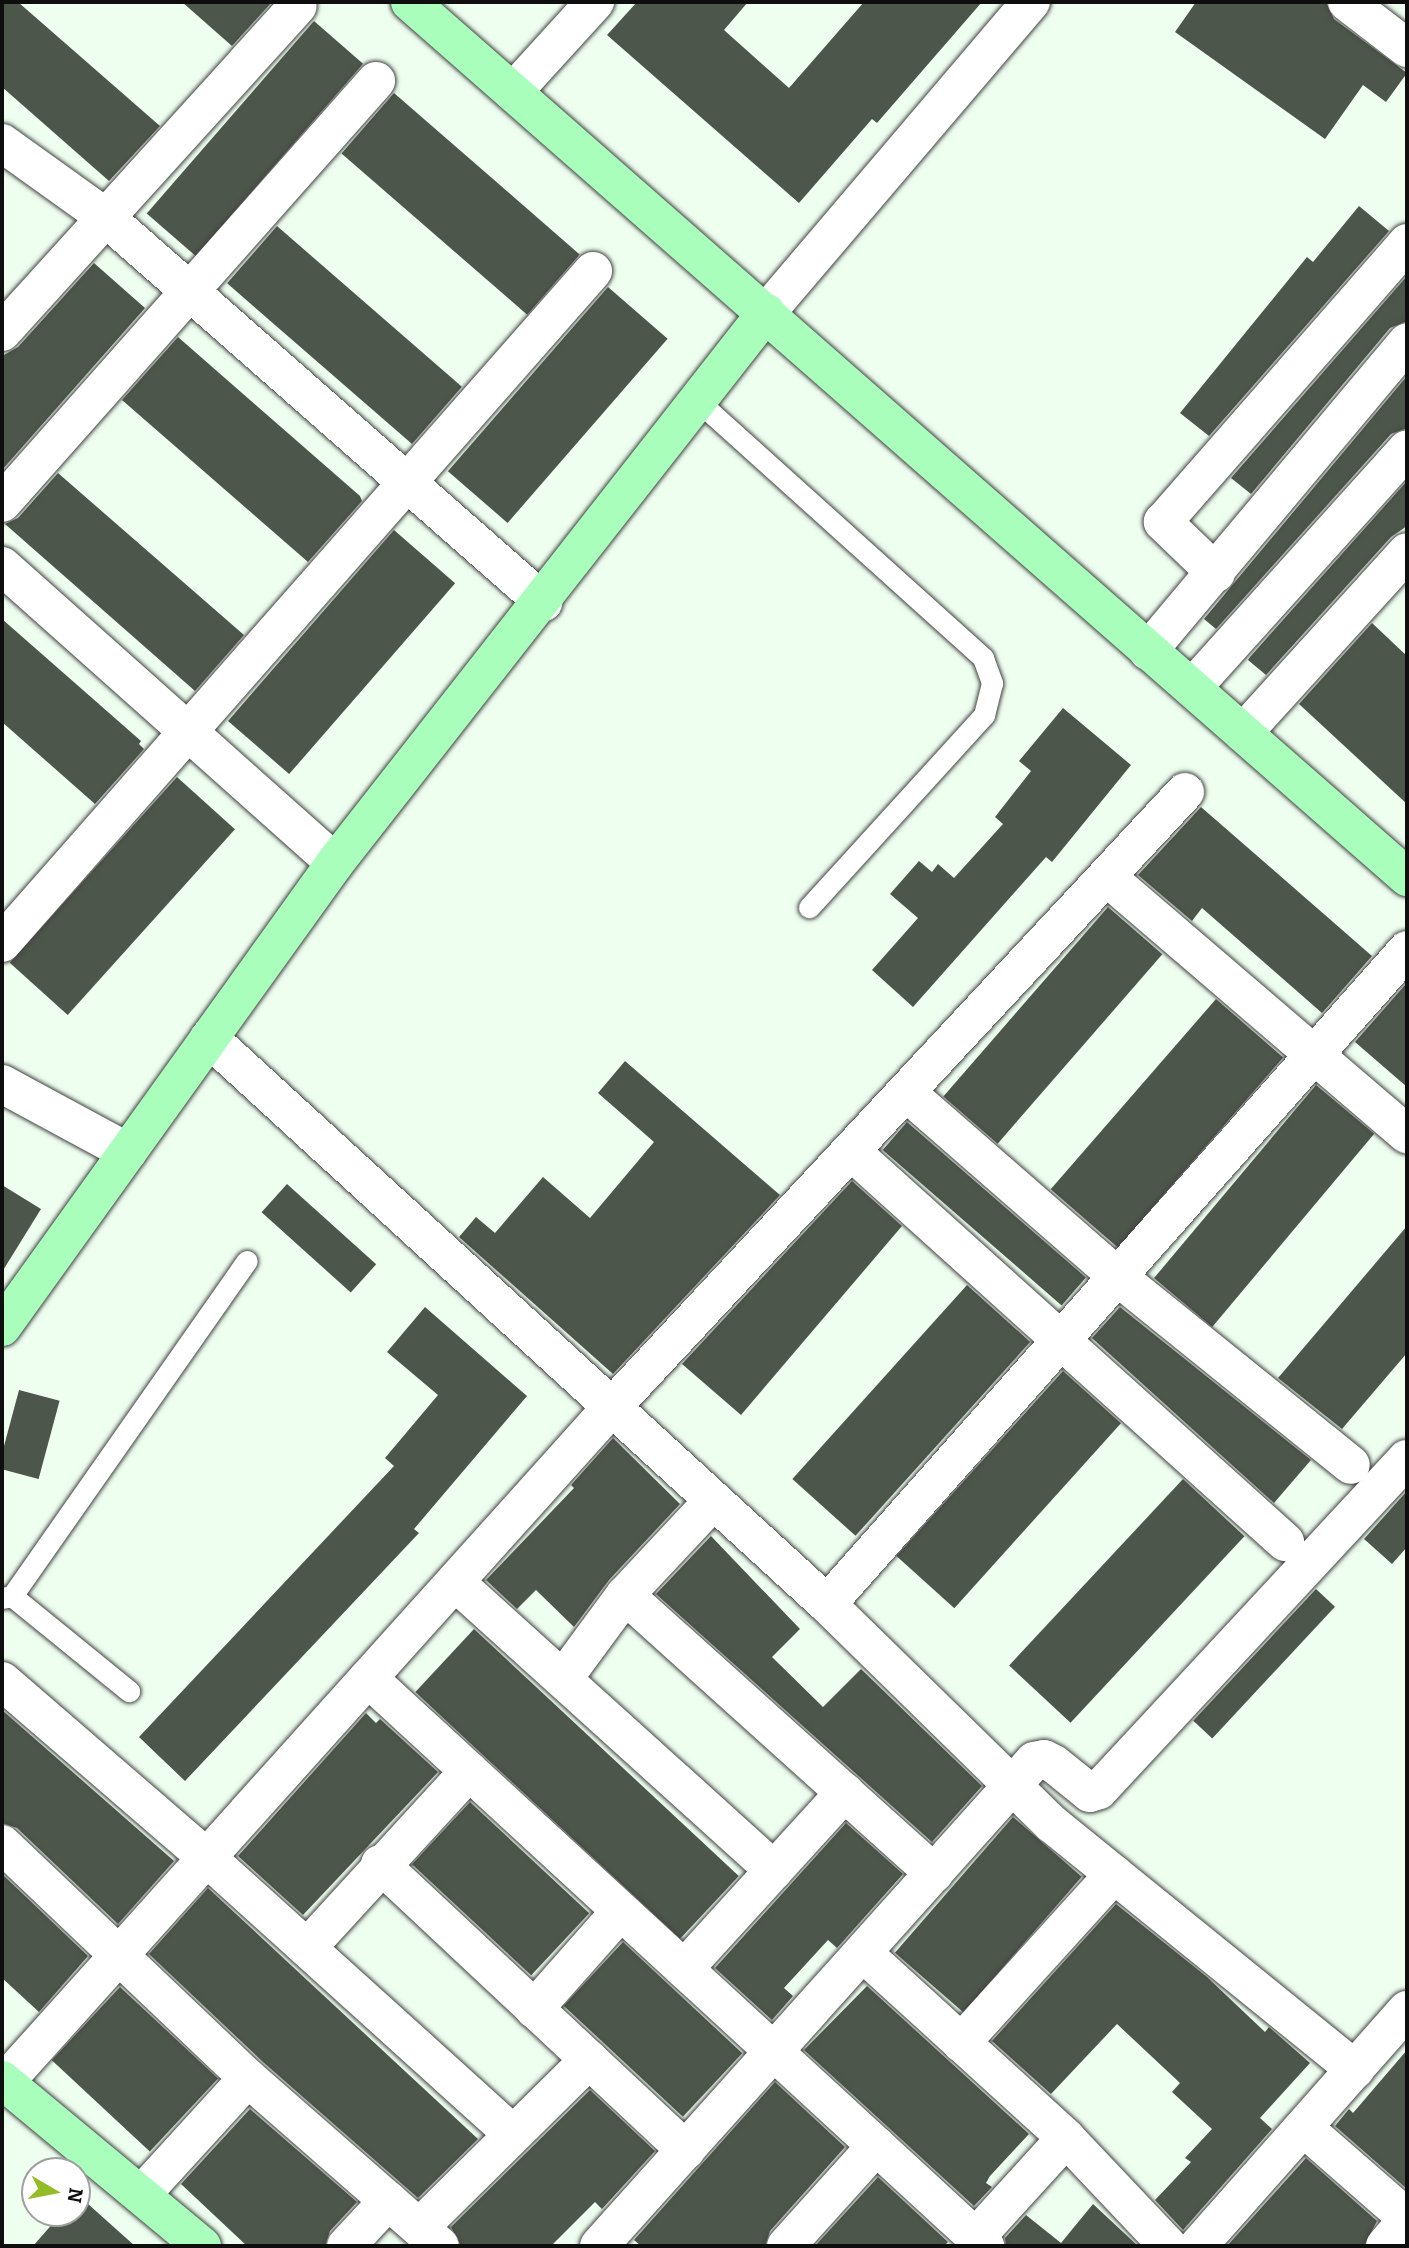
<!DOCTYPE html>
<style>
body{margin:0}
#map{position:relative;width:1409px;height:2248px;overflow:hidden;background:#eefff0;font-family:Bitter,serif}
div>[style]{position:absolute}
.building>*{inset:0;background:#4d564a;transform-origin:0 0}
.roads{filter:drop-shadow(0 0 2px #414141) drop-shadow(0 0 2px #414141)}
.lane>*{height:21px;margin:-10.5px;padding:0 10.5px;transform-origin:10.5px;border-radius:10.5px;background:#fff}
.street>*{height:38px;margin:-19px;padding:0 19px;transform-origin:19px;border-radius:19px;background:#fff}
.secondary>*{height:38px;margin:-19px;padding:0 19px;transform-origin:19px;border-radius:19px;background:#aafebc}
span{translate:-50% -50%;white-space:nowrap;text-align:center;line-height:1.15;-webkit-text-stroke:7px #fff;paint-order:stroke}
.frame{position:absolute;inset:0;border:4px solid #0e0e0e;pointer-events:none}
.north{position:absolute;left:21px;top:2157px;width:70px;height:70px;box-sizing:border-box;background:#fff;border:2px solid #9f9f9f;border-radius:50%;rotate:100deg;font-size:19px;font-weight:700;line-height:28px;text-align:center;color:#0e0e0e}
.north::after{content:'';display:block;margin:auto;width:24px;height:32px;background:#93bc27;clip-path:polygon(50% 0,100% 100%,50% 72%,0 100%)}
</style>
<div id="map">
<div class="building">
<div style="clip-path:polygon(2px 2px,18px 2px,160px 126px,109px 181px,2px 87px)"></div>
<div style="clip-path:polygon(182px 2px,272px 2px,232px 46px)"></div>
<div style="clip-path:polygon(637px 2px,748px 2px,724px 30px,789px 88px,864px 2px,982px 2px,877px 123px,872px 119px,799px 203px,607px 35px)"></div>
<div style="clip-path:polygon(1196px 2px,1326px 2px,1334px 19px,1407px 73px,1386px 102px,1363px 85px,1325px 139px,1175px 32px)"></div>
<div style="left:314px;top:21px;width:65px;height:255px;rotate:41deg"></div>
<div style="left:394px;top:93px;width:246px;height:80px;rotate:41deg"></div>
<div style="clip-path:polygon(1359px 206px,1389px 231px,1209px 436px,1180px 413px,1307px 257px,1313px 262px)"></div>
<div style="left:277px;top:226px;width:245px;height:76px;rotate:41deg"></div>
<div style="clip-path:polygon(94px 263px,145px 308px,2px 470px,2px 356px,18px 347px)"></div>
<div style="clip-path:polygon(1407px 276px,1407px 321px,1390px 328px,1251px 494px,1231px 478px)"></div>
<div style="left:608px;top:287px;width:79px;height:244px;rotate:41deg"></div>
<div style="clip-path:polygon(178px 337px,360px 496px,362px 501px,308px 562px,122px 400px)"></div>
<div style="clip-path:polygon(1407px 376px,1407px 428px,1391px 434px,1216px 629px,1204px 619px)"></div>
<div style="clip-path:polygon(58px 473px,244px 635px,195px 691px,5px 524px,18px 518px)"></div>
<div style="clip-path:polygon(1407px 481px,1407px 526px,1391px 537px,1266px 675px,1248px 660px,1250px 657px)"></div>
<div style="left:394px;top:530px;width:81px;height:253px;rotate:41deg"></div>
<div style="clip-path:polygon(2px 619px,141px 741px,139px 744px,144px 749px,95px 804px,2px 722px)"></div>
<div style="clip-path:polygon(1372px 623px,1407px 656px,1407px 804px,1299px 704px)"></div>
<div style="clip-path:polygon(1063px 708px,1131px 765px,1052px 862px,1046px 857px,913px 1007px,872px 970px,918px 918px,890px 894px,919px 861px,932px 872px,938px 864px,954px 878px,1003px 824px,995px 817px,1031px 771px,1019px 761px)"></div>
<div style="left:177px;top:777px;width:78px;height:250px;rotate:42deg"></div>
<div style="clip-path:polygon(1201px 807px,1372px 956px,1322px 1013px,1202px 908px,1192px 921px,1138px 875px)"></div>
<div style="left:1108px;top:907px;width:72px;height:251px;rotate:41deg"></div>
<div style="clip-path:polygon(1405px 985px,1407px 987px,1407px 1087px,1355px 1042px)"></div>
<div style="left:1216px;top:999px;width:89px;height:252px;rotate:41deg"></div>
<div style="clip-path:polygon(625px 1061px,780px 1195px,613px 1374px,459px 1237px,476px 1217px,495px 1233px,543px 1177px,590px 1218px,654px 1142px,598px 1093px)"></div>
<div style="left:1316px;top:1085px;width:76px;height:252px;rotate:40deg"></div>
<div style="left:907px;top:1122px;width:237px;height:37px;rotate:41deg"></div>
<div style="clip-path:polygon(852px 1181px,902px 1226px,741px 1415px,682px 1364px)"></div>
<div style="left:287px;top:1184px;width:120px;height:38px;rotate:42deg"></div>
<div style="clip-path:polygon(2px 1185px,41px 1209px,2px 1272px)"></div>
<div style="clip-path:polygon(1407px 1226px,1407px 1353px,1342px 1429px,1278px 1378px)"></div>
<div style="left:967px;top:1285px;width:85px;height:261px;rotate:42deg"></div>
<div style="clip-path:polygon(425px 1307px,527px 1396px,414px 1529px,419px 1533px,185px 1781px,139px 1737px,394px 1466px,385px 1458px,438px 1395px,387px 1352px)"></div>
<div style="clip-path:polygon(1120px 1307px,1311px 1460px,1274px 1503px,1092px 1338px)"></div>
<div style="left:1063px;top:1371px;width:78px;height:249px;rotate:42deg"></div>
<div style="left:19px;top:1390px;width:42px;height:81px;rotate:15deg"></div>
<div style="clip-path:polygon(613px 1438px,680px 1504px,609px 1580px,574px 1627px,536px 1590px,517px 1609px,486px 1580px,574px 1488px,571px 1485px)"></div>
<div style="left:1183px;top:1479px;width:84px;height:255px;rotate:43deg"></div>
<div style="clip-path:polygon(1407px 1491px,1407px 1547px,1392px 1564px,1364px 1539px)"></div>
<div style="clip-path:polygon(711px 1536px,800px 1629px,772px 1657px,823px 1707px,861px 1669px,982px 1786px,932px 1842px,656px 1594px)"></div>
<div style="left:1316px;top:1589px;width:26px;height:180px;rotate:43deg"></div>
<div style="left:474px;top:1629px;width:362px;height:86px;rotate:43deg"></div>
<div style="clip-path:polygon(2px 1710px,174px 1861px,118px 1924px,17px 1828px,2px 1823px)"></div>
<div style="clip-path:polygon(366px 1713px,376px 1723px,380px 1719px,438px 1772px,303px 1915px,238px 1856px)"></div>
<div style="left:470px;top:1802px;width:163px;height:85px;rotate:43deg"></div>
<div style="left:1013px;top:1817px;width:91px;height:180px;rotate:41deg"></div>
<div style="clip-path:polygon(846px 1823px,903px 1874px,837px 1948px,828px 1940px,784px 1988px,793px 1996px,772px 2020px,715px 1968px)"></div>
<div style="clip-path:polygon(2px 1874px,88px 1956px,39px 2012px,2px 1978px)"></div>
<div style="clip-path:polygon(208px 1888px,478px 2139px,418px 2198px,263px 2062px,149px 1954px)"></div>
<div style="clip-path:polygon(1116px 1904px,1207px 1977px,1265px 2032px,1269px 2027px,1310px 2063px,1260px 2118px,1272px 2129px,1183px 2230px,1155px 2200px,1191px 2162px,1185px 2158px,1212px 2129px,1172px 2092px,1180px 2083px,1117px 2024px,1051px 2094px,992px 2041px)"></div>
<div style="left:623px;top:1942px;width:163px;height:87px;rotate:43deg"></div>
<div style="clip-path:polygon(867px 1986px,1029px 2134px,990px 2176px,986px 2183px,992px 2187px,974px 2206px,804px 2050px)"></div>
<div style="left:120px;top:1987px;width:134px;height:100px;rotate:43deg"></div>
<div style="clip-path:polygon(1407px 2050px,1407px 2189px,1335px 2126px,1349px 2109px,1353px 2113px)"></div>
<div style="clip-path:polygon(775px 2082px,845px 2147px,770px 2231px,765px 2246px,641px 2246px,634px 2240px)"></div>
<div style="clip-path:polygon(590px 2090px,655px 2151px,602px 2209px,595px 2202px,551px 2246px,461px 2246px,451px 2227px)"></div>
<div style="clip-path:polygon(250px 2109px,357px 2202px,330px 2231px,325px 2246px,247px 2246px,181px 2184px)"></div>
<div style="clip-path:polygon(1306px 2158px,1377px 2221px,1364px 2246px,1227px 2246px)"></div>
<div style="clip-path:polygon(878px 2177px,948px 2242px,944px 2246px,815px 2246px)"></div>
<div style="clip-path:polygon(78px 2195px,135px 2246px,33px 2246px,62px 2213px,77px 2213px)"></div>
<div style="clip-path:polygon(1093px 2204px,1138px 2246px,1006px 2246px,1005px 2238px,1026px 2215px,1061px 2243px)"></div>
</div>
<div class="roads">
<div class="lane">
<div style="left:698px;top:401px;width:384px;rotate:42deg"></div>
<div style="left:983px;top:658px;width:27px;rotate:70deg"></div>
<div style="left:992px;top:683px;width:33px;rotate:104deg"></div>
<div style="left:984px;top:715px;width:260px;rotate:132.3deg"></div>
<div style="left:12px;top:1596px;width:151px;rotate:39.1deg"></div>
<div style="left:2px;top:1598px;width:10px;rotate:-11deg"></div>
<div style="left:12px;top:1596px;width:409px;rotate:-55deg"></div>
</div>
<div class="street">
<div style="left:1347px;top:2px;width:76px;rotate:37.5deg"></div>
<div style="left:513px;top:92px;width:122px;rotate:-47.7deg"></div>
<div style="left:2px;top:143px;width:125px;rotate:35.6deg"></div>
<div style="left:104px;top:216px;width:585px;rotate:41.32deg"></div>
<div style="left:766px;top:313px;width:409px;rotate:-49.6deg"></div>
<div style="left:2px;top:332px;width:440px;rotate:-47.8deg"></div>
<div style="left:2px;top:503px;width:564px;rotate:-48.45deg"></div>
<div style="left:2px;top:566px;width:446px;rotate:41.7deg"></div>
<div style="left:1216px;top:573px;width:74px;rotate:-136.1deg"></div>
<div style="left:1163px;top:522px;width:371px;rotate:-48.8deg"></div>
<div style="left:1148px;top:651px;width:403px;rotate:-50deg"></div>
<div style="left:1192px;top:688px;width:321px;rotate:-48deg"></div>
<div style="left:1243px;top:733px;width:244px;rotate:-47.8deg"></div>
<div style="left:1108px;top:878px;width:394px;rotate:40.6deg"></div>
<div style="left:2px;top:943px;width:895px;rotate:-48.67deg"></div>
<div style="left:209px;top:1038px;width:838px;rotate:42.49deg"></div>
<div style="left:827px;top:1604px;width:315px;rotate:44.4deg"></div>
<div style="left:1052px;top:1824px;width:390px;rotate:39deg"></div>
<div style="left:2px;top:1084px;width:143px;rotate:28.4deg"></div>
<div style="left:907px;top:1093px;width:280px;rotate:41.1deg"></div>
<div style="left:1118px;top:1277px;width:299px;rotate:38.9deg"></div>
<div style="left:852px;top:1152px;width:583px;rotate:42.01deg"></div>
<div style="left:455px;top:1582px;width:430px;rotate:42.1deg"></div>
<div style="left:625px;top:1595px;width:416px;rotate:42deg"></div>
<div style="left:827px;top:1604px;width:874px;rotate:-48.43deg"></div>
<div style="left:368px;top:1678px;width:839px;rotate:42.63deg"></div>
<div style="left:563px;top:1679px;width:104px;rotate:-53.6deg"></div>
<div style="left:625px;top:1595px;width:129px;rotate:-46.9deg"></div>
<div style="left:2px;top:1681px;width:268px;rotate:40.8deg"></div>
<div style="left:205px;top:1856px;width:415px;rotate:42.1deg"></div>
<div style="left:2px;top:1844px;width:340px;rotate:43.6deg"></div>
<div style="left:248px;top:2078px;width:255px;rotate:41.2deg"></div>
<div style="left:380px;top:1864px;width:419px;rotate:43.1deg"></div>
<div style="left:307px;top:1948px;width:240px;rotate:-47.5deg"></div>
<div style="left:863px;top:1953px;width:275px;rotate:42.3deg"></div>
<div style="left:1066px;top:2138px;width:149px;rotate:46.6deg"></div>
<div style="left:684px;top:1969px;width:239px;rotate:-47.7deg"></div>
<div style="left:534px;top:2009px;width:128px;rotate:-48.5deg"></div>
<div style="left:961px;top:2043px;width:228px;rotate:-47.8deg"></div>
<div style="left:4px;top:2083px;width:908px;rotate:-48.04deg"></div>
<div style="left:611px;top:1408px;width:842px;rotate:-47.02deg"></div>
<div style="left:1304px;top:2128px;width:137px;rotate:41.1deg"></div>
<div style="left:142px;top:2194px;width:157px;rotate:-47.6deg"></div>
<div style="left:420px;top:2227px;width:238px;rotate:-44.7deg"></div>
<div style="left:975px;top:2238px;width:135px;rotate:-47.7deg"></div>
<div style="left:346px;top:2246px;width:62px;rotate:-47deg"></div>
<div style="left:599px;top:2246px;width:651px;rotate:-48.11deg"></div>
<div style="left:1034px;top:1761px;width:10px;rotate:-11deg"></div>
<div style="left:1044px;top:1759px;width:11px;rotate:27deg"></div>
<div style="left:1054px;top:1764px;width:46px;rotate:38.9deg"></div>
<div style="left:1090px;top:1793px;width:9px;rotate:-18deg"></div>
<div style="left:1099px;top:1790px;width:452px;rotate:-47.1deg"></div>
<div style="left:786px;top:2246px;width:135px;rotate:-48deg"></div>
<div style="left:1198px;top:2246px;width:315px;rotate:-48.5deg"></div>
<div style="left:1385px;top:2246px;width:34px;rotate:-50deg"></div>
</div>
<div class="secondary">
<div style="left:410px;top:2px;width:1327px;rotate:41.27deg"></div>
<div style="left:2px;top:1327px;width:571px;rotate:-54.33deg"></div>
<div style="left:335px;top:863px;width:699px;rotate:-51.92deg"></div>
<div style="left:2px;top:2080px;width:260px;rotate:39.7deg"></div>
</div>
</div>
<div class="frame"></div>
<div class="north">N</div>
</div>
